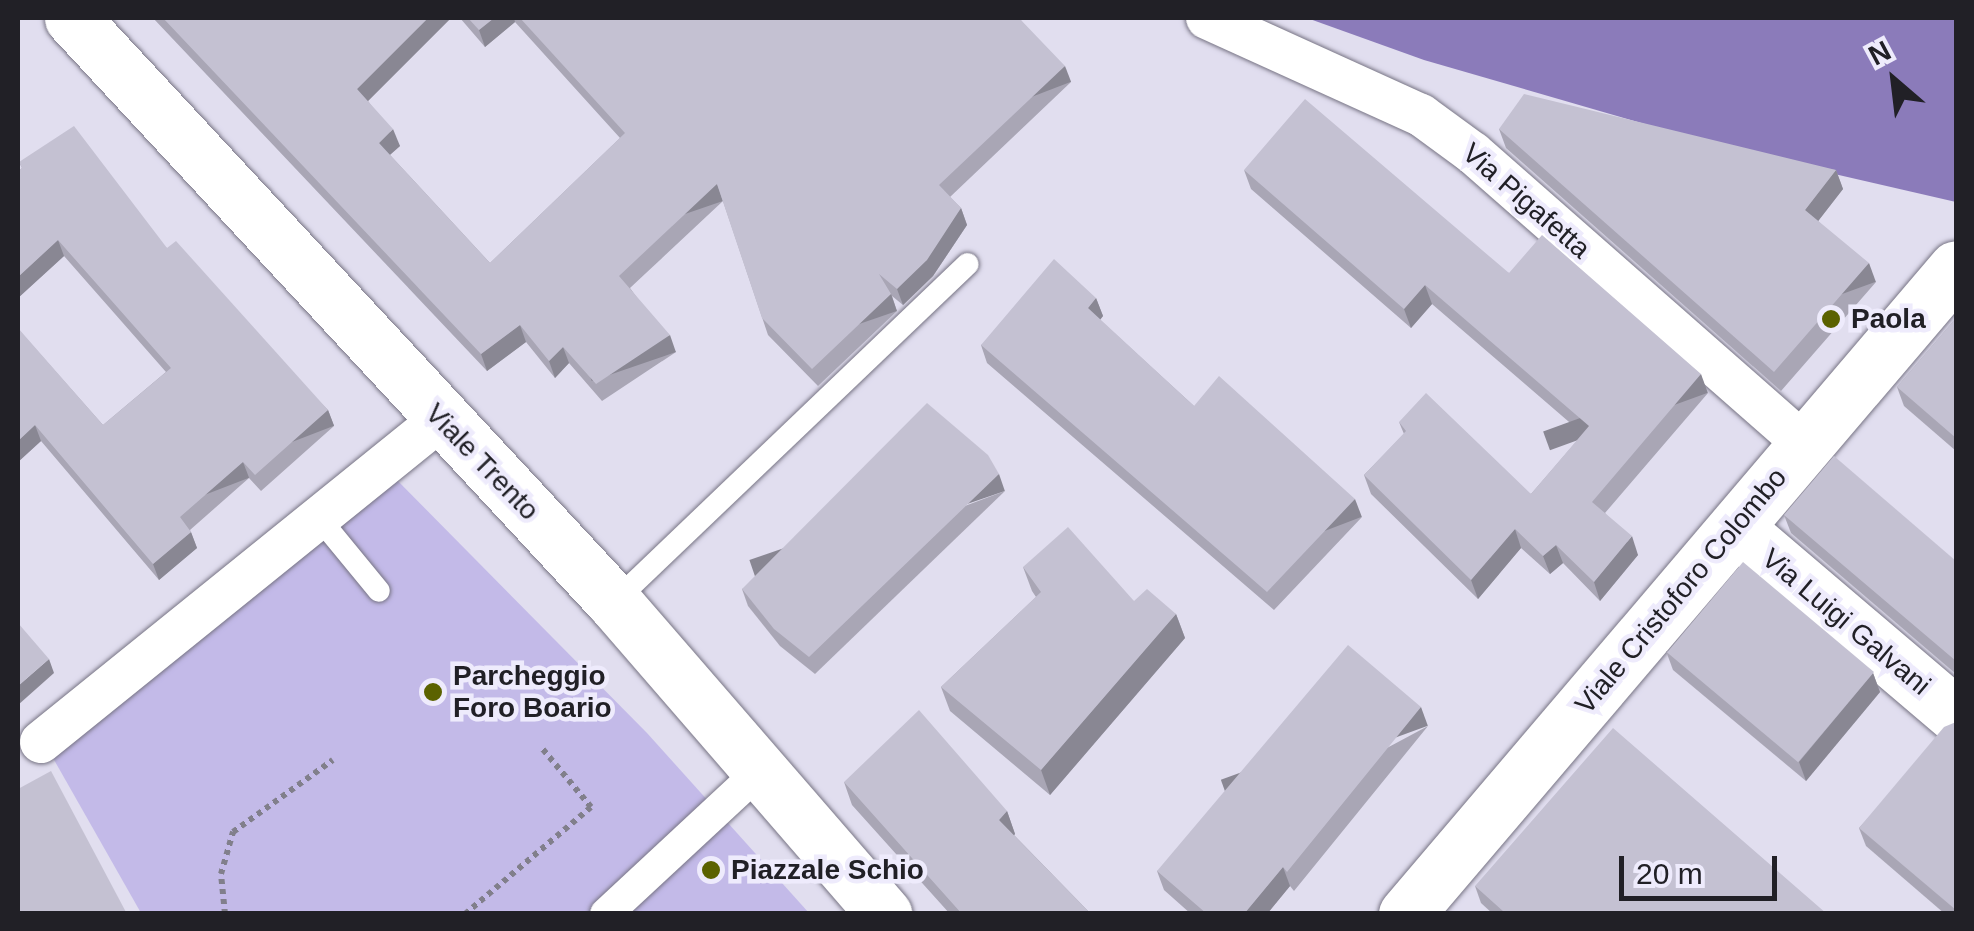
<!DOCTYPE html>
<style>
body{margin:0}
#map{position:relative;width:1974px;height:931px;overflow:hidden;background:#e1deef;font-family:Helvetica,sans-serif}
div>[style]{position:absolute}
.green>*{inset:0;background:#c3bae8}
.water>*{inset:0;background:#8b7bba}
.path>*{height:6px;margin-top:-3px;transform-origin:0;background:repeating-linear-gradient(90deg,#817f8b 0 5px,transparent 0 10px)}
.roads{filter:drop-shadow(0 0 2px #777484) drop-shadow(0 0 2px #777484)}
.service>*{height:22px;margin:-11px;padding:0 11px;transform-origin:11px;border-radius:11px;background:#fff}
.pedestrian>*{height:32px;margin:-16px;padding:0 16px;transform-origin:16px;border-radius:16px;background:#fff}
.minor>*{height:42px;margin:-21px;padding:0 21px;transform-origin:21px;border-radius:21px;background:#fff}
.tertiary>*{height:55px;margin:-27.5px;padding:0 27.5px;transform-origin:27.5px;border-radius:27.5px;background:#fff}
.secondary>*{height:55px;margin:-27.5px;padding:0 27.5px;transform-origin:27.5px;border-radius:27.5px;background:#fff}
.wall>*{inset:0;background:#a9a6b5}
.shaded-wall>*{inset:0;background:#898793;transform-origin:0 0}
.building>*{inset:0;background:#c4c1d2;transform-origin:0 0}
.dots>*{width:28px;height:28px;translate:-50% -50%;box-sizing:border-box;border:5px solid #eeebfc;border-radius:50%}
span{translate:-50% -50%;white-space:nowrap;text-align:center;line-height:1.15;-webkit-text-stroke:9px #eeebfc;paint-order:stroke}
.street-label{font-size:28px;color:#212026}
.poi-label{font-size:28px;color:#212026;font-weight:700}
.left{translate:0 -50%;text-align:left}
.frame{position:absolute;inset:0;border:20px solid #212026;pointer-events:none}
.north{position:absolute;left:1844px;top:30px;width:100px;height:100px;-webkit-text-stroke:8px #eeebfc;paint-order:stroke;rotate:332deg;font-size:28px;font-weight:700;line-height:40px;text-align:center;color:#212026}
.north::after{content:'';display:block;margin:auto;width:35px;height:45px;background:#212026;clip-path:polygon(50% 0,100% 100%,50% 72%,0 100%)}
.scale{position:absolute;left:1619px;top:856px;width:158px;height:45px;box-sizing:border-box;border:5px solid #212026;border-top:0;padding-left:12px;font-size:30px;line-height:35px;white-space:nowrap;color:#212026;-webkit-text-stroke:8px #eeebfc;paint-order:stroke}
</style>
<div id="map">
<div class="green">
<div style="clip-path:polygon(390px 473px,647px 733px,809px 913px,141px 913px,49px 751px)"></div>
</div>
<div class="water">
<div style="clip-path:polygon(1307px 18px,1956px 18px,1956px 202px,1748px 154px,1424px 60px)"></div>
</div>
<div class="path">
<div style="left:225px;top:914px;width:40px;rotate:-95.7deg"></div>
<div style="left:221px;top:874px;width:44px;rotate:-74.1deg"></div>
<div style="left:233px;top:832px;width:123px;rotate:-35.8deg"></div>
<div style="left:465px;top:914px;width:165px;rotate:-40.3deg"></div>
<div style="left:591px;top:807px;width:78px;rotate:-129.8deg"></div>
</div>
<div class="roads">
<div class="service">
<div style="left:319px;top:518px;width:94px;rotate:50.6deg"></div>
<div style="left:614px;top:602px;width:489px;rotate:-43.7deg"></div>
</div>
<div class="pedestrian">
<div style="left:606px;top:914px;width:209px;rotate:-42.9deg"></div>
</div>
<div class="minor">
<div style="left:1207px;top:18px;width:235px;rotate:24.4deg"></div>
<div style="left:1421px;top:115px;width:64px;rotate:36.2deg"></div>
<div style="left:1473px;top:153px;width:442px;rotate:41.3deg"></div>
<div style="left:41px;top:742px;width:514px;rotate:-38.92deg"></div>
</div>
<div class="tertiary">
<div style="left:1736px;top:528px;width:289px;rotate:40.4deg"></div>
<div style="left:1406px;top:914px;width:848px;rotate:-49.59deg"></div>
</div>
<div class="secondary">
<div style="left:72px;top:18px;width:797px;rotate:47.14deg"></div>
<div style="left:614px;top:602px;width:413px;rotate:49.1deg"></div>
</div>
</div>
<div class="wall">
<div style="clip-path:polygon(153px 18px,451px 18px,368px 101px,400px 146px,390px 155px,490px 263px,620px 138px,515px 22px,485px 47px,460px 18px,1019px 18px,1071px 82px,950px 197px,961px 208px,967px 225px,933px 276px,903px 305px,892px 296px,897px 311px,818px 386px,768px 335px,723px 201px,630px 288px,676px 352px,602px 401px,569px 363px,555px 378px,526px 342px,487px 371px)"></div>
<div style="clip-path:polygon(1499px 129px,1836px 170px,1843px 189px,1818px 221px,1876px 282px,1781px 391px,1506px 148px)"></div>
<div style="clip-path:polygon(19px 162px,167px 248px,328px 410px,334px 426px,261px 491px,249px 478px,190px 530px,197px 548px,159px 580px,41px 441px,18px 462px,18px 329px,103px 425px,166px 372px,64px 256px,18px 298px,18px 172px,22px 168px)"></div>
<div style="clip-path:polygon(1244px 170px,1509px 273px,1708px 393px,1605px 513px,1638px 555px,1600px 601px,1563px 563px,1550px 574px,1521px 548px,1478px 599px,1371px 494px,1364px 475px,1404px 434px,1399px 422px,1531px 494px,1583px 434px,1432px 304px,1411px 328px,1251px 189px)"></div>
<div style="clip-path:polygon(1096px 298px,1103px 316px,1100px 320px,1194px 406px,1362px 517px,1274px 610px,987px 363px,981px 345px)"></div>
<div style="clip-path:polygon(1956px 318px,1956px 451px,1904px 406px,1897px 387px)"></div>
<div style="clip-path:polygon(1005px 491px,815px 674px,780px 646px,748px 606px,742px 589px)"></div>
<div style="clip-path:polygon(1784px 515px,1956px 561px,1956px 674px,1791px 533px)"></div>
<div style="clip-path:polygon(1023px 567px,1176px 614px,1185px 638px,1050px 795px,950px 711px,941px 687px,1036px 597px,1032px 591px)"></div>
<div style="clip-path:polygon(1666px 651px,1873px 673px,1880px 692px,1806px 781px,1673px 670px)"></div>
<div style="clip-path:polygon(1956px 722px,1956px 914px,1945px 914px,1866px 846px,1859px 828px)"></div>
<div style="clip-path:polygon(1428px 726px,1294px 891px,1290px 886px,1267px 914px,1191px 914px,1164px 890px,1157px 871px)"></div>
<div style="clip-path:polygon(844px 782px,1007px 811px,1015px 834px,1014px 835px,1091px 914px,950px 914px,852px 805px)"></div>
<div style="clip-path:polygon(1475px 886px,1827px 914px,1493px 914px,1481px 903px)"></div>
</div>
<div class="shaded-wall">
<div style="clip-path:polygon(428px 18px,451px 18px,363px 106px,357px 89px)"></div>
<div style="clip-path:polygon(494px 18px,514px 18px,515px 22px,485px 47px,479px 30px)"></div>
<div style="left:1065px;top:66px;width:17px;height:173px;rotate:69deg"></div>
<div style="clip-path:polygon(393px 129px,400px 146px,385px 159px,379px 143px)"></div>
<div style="clip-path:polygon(1836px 170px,1843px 189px,1812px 229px,1805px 210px)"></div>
<div style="left:717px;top:184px;width:18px;height:134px;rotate:71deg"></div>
<div style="clip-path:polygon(961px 208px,967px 225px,933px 276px,903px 305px,897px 289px)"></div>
<div style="clip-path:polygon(58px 240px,64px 256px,18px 298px,18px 277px)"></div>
<div style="left:1869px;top:263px;width:20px;height:145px;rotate:70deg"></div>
<div style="clip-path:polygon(1425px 285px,1432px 304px,1411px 328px,1404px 309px)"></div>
<div style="left:891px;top:294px;width:18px;height:109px;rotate:71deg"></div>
<div style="clip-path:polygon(1096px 298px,1103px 316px,1094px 327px,1088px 308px)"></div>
<div style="clip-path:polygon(520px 325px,526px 342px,487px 371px,481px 354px)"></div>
<div style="left:670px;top:335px;width:18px;height:89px;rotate:71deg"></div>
<div style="clip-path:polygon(563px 347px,569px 363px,555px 378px,549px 361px)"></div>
<div style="left:1701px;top:374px;width:20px;height:168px;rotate:70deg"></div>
<div style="left:328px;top:410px;width:17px;height:98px;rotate:69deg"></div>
<div style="clip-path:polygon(35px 425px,41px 441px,18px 462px,18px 441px)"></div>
<div style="left:243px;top:462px;width:17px;height:84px;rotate:69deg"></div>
<div style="left:999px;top:474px;width:18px;height:264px;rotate:71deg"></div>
<div style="left:1355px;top:499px;width:19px;height:128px;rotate:69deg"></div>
<div style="clip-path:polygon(1515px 529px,1521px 548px,1478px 599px,1471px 580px)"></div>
<div style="clip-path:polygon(191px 532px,197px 548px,159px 580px,153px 564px)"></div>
<div style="clip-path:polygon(1632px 536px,1638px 555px,1600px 601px,1594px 582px)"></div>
<div style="clip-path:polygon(1556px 545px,1563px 563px,1550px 574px,1543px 556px)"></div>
<div style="clip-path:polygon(1176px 614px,1185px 638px,1050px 795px,1041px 770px)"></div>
<div style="clip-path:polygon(49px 659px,54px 673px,18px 705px,18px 686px)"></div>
<div style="clip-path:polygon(1873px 673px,1880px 692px,1806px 781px,1799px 762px)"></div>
<div style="left:1421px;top:707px;width:20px;height:213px;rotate:70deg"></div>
<div style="clip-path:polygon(1007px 811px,1015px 834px,1007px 843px,999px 820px)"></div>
<div style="clip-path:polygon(1283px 867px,1290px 886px,1267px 914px,1244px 914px)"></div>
</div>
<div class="building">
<div style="clip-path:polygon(163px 18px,428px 18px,357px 89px,393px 129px,379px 143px,490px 263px,625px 133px,520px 18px,1019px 18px,1065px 66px,939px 185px,961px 208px,927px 260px,897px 289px,879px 274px,891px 294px,812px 369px,762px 318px,717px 184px,619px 276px,670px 335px,596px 384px,563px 347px,549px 361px,520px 325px,481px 354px)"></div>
<div style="clip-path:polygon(468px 18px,494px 18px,479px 30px)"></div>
<div style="clip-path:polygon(1524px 94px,1836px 170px,1805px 210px,1869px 263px,1774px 372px,1499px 129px)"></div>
<div style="clip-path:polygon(1305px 99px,1509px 273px,1542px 235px,1701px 374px,1592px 502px,1632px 536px,1594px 582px,1556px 545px,1543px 556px,1515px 529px,1471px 580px,1364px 475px,1406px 431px,1399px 422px,1426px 393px,1531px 494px,1589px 426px,1425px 285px,1404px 309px,1244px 170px)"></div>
<div style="clip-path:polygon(74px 126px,167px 248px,176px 241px,328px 410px,255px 475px,243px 462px,180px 517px,191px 532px,153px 564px,35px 425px,18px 441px,18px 328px,103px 425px,171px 368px,58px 240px,18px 277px,18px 172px,22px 168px,19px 162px)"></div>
<div style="clip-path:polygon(1054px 259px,1096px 298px,1088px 308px,1194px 406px,1219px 376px,1355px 499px,1267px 592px,981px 345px)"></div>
<div style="clip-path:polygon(1956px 318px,1956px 438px,1897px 387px)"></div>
<div style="clip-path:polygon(927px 403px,988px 455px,999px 474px,809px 657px,774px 629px,742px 589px)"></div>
<div style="clip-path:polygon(1834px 456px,1956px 561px,1956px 661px,1784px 515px)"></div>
<div style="clip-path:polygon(1068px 527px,1134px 601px,1147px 589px,1176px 614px,1041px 770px,941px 687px,1041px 592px,1023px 567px)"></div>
<div style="left:1743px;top:562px;width:171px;height:118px;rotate:40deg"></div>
<div style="clip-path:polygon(18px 623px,49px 659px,18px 686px)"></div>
<div style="clip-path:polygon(1348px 645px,1421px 707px,1287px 872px,1283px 867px,1244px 914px,1207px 914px,1157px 871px)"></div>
<div style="clip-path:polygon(919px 710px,1007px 811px,999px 820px,1091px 914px,962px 914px,844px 782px)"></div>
<div style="clip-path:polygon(1956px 722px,1956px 910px,1859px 828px,1944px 727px)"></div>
<div style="clip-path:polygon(1613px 728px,1827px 914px,1503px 914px,1504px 912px,1475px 886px)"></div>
<div style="clip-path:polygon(51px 771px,127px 914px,18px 914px,18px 789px)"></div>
</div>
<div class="dots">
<div style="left:1831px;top:319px;background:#5b6200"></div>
<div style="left:433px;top:692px;background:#5b6200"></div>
<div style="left:711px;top:870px;background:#5b6200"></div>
</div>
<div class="street-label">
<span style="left:1526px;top:201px;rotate:41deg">Via Pigafetta</span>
<span style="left:482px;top:462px;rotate:46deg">Viale Trento</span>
<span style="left:1681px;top:591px;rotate:-50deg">Viale Cristoforo Colombo</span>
<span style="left:1846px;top:622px;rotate:40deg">Via Luigi Galvani</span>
</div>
<div class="poi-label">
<span class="left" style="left:1851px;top:319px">Paola</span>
<span class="left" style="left:453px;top:692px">Parcheggio<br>Foro Boario</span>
<span class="left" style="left:731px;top:870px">Piazzale Schio</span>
</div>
<div class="frame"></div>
<div class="north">N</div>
<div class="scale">20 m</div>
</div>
